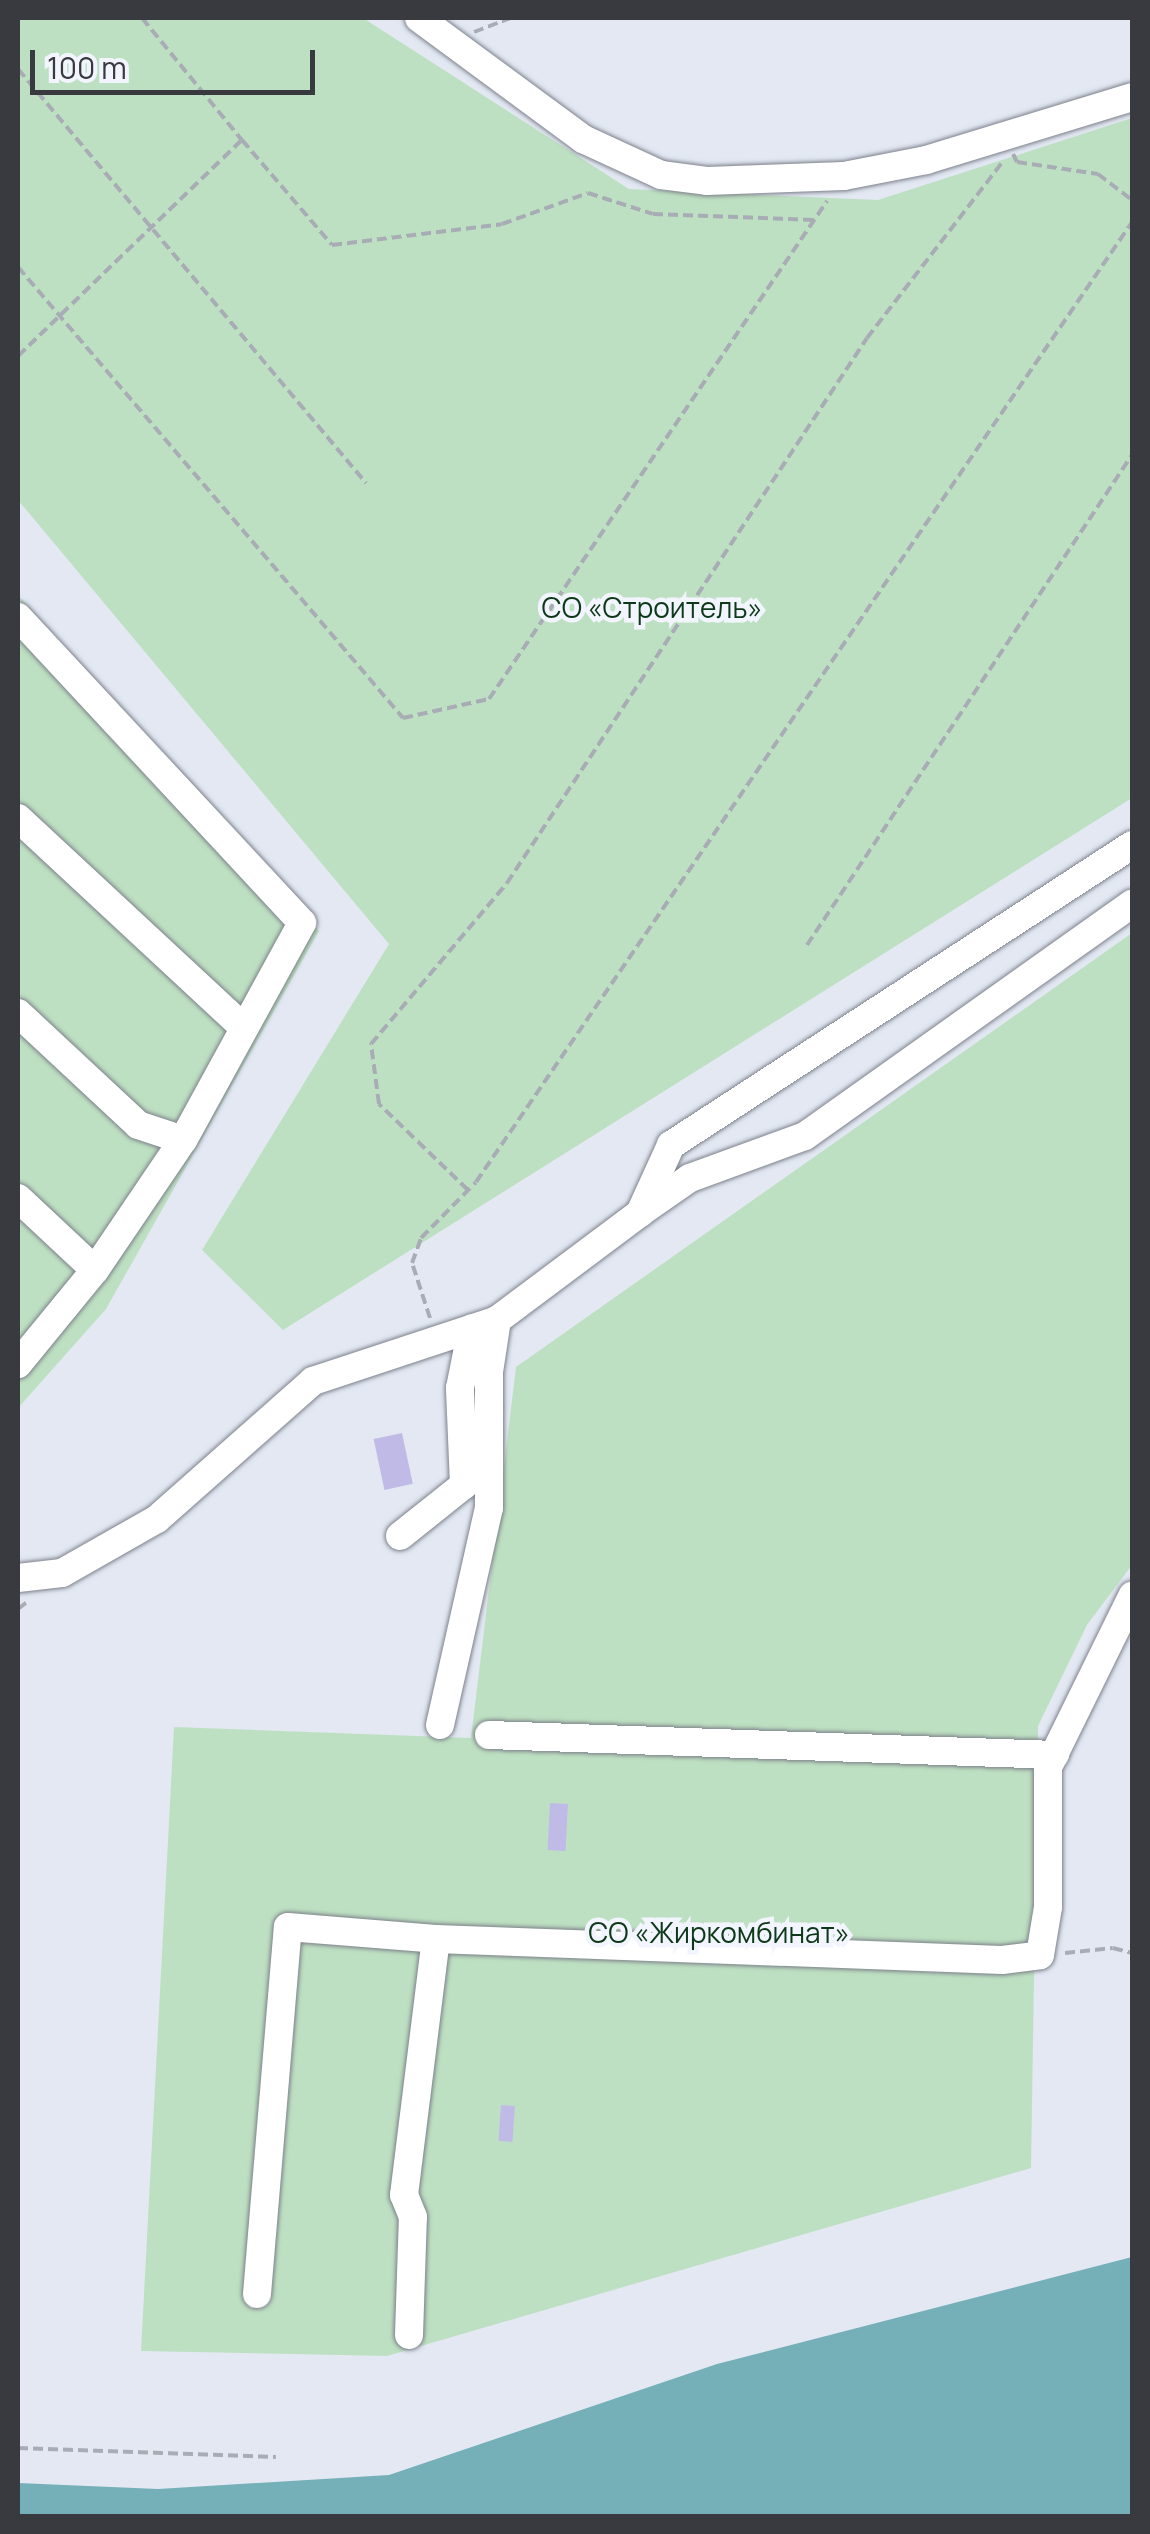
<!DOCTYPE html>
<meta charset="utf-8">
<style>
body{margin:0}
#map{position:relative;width:1150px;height:2534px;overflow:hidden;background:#e3e8f3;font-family:Manrope,sans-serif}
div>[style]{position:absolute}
.green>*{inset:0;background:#bee0c2}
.water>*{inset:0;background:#75b0b9}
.building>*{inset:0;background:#c0bae7;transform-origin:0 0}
.path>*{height:4px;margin-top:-2px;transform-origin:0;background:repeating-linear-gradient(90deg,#a8acb4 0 10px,transparent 0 15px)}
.roads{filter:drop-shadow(0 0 2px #7d818b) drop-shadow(0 0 2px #7d818b)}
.minor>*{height:28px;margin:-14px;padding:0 14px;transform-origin:14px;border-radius:14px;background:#fff}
span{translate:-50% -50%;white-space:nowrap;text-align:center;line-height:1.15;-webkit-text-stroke:9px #f2f5fe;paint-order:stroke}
.park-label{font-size:28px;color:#0e3919}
.frame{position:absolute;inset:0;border:20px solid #383a3f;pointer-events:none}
.scale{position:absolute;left:30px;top:50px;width:285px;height:45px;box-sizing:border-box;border:5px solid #383a3f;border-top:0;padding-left:12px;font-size:30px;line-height:35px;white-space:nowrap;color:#383a3f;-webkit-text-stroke:8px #f2f5fe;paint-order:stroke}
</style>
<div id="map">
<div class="green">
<div style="clip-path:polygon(18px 18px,363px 18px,629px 189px,878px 200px,1132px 118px,1132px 798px,283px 1330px,202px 1250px,389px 944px,18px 500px)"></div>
<div style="clip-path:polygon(18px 595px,319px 931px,106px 1309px,18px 1408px)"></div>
<div style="clip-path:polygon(1132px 933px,1132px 1565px,1087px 1625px,1038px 1726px,1031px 2168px,387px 2356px,141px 2351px,174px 1727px,471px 1738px,516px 1367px)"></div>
</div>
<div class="water">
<div style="clip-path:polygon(1132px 2257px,1132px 2516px,18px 2516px,18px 2483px,158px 2489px,389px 2475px,717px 2364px)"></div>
</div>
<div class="building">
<div style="left:402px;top:1433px;width:52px;height:29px;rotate:78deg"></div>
<div style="left:550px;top:1803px;width:18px;height:47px;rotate:3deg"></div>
<div style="left:501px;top:2105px;width:14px;height:36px;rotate:4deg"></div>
</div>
<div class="path">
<div style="left:142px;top:18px;width:158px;rotate:50.7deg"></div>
<div style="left:474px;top:32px;width:39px;rotate:-21deg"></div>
<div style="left:18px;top:69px;width:541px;rotate:49.95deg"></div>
<div style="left:1013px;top:154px;width:9px;rotate:63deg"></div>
<div style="left:1017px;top:162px;width:82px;rotate:8.4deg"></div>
<div style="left:1098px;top:174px;width:43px;rotate:37.4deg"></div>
<div style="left:18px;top:267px;width:593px;rotate:49.51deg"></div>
<div style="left:403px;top:718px;width:88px;rotate:-12.5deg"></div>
<div style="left:489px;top:699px;width:602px;rotate:-55.83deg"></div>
<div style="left:18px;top:356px;width:311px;rotate:-44deg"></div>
<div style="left:242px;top:140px;width:138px;rotate:49.4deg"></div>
<div style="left:332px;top:245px;width:171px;rotate:-7deg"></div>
<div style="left:502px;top:224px;width:91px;rotate:-19.8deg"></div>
<div style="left:588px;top:193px;width:68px;rotate:17.9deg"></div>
<div style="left:653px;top:214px;width:161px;rotate:2.1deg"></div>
<div style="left:807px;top:945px;width:588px;rotate:-56.45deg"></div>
<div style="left:468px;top:1190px;width:124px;rotate:-136deg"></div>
<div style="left:379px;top:1104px;width:61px;rotate:-97.6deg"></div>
<div style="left:371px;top:1044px;width:211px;rotate:-49.8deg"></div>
<div style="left:507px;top:883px;width:653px;rotate:-56.55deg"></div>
<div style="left:867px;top:338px;width:221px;rotate:-52.4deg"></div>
<div style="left:430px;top:1318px;width:58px;rotate:-108.1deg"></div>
<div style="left:412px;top:1263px;width:27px;rotate:-70deg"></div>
<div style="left:421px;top:1238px;width:78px;rotate:-45.5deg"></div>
<div style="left:476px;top:1182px;width:1163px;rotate:-55.65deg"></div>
<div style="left:18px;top:1609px;width:11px;rotate:-38deg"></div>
<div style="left:1065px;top:1953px;width:48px;rotate:-5.9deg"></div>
<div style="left:1113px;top:1948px;width:20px;rotate:15deg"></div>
<div style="left:18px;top:2448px;width:258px;rotate:2deg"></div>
</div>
<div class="roads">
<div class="minor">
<div style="left:419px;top:18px;width:204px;rotate:36.4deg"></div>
<div style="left:583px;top:139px;width:86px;rotate:24.8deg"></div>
<div style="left:661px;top:175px;width:46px;rotate:7.4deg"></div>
<div style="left:707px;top:181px;width:137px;rotate:-2.1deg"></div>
<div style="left:844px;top:176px;width:84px;rotate:-11deg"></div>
<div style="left:926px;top:160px;width:215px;rotate:-17deg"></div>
<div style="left:18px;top:617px;width:417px;rotate:47.1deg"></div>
<div style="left:302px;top:923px;width:247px;rotate:118.7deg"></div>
<div style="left:183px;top:1140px;width:157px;rotate:124.1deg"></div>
<div style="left:95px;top:1270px;width:122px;rotate:129.3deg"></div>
<div style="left:18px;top:818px;width:306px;rotate:42.9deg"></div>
<div style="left:18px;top:1013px;width:164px;rotate:43deg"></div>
<div style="left:138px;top:1125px;width:47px;rotate:18.4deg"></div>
<div style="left:18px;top:1198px;width:105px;rotate:43.1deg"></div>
<div style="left:641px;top:1212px;width:60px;rotate:-34.8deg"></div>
<div style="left:690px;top:1178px;width:122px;rotate:-20.1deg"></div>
<div style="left:805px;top:1136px;width:401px;rotate:-35.4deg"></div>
<div style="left:400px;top:1536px;width:82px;rotate:-38.6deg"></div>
<div style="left:464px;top:1485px;width:97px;rotate:-92.4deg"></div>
<div style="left:460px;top:1388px;width:61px;rotate:-78.7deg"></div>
<div style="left:18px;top:1578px;width:44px;rotate:-6.5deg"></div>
<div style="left:62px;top:1573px;width:109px;rotate:-29.6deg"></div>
<div style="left:157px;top:1519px;width:208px;rotate:-41.5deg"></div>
<div style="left:313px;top:1381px;width:194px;rotate:-18.3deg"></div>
<div style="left:497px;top:1320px;width:179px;rotate:-36.8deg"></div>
<div style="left:640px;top:1213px;width:75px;rotate:-65.5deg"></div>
<div style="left:671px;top:1145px;width:550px;rotate:-33.05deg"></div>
<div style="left:440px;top:1725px;width:222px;rotate:-77.3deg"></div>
<div style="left:489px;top:1508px;width:136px;rotate:-90deg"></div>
<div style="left:489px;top:1372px;width:53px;rotate:-81.3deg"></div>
<div style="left:489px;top:1735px;width:566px;rotate:2.02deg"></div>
<div style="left:257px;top:2294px;width:368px;rotate:-85.2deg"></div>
<div style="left:288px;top:1927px;width:148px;rotate:4.6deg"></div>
<div style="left:436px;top:1939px;width:566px;rotate:2.12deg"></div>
<div style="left:1002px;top:1960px;width:38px;rotate:-7deg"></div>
<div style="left:1040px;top:1955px;width:49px;rotate:-80.5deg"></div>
<div style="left:1048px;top:1907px;width:140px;rotate:-90deg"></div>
<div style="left:1048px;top:1767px;width:191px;rotate:-63.8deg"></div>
<div style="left:409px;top:2335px;width:118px;rotate:-88.1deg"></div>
<div style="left:413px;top:2217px;width:24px;rotate:-112deg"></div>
<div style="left:404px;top:2195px;width:258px;rotate:-82.9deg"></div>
</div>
</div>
<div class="park-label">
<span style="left:652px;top:607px">СО «Строитель»</span>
<span style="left:719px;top:1932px">СО «Жиркомбинат»</span>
</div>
<div class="frame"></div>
<div class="scale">100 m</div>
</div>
